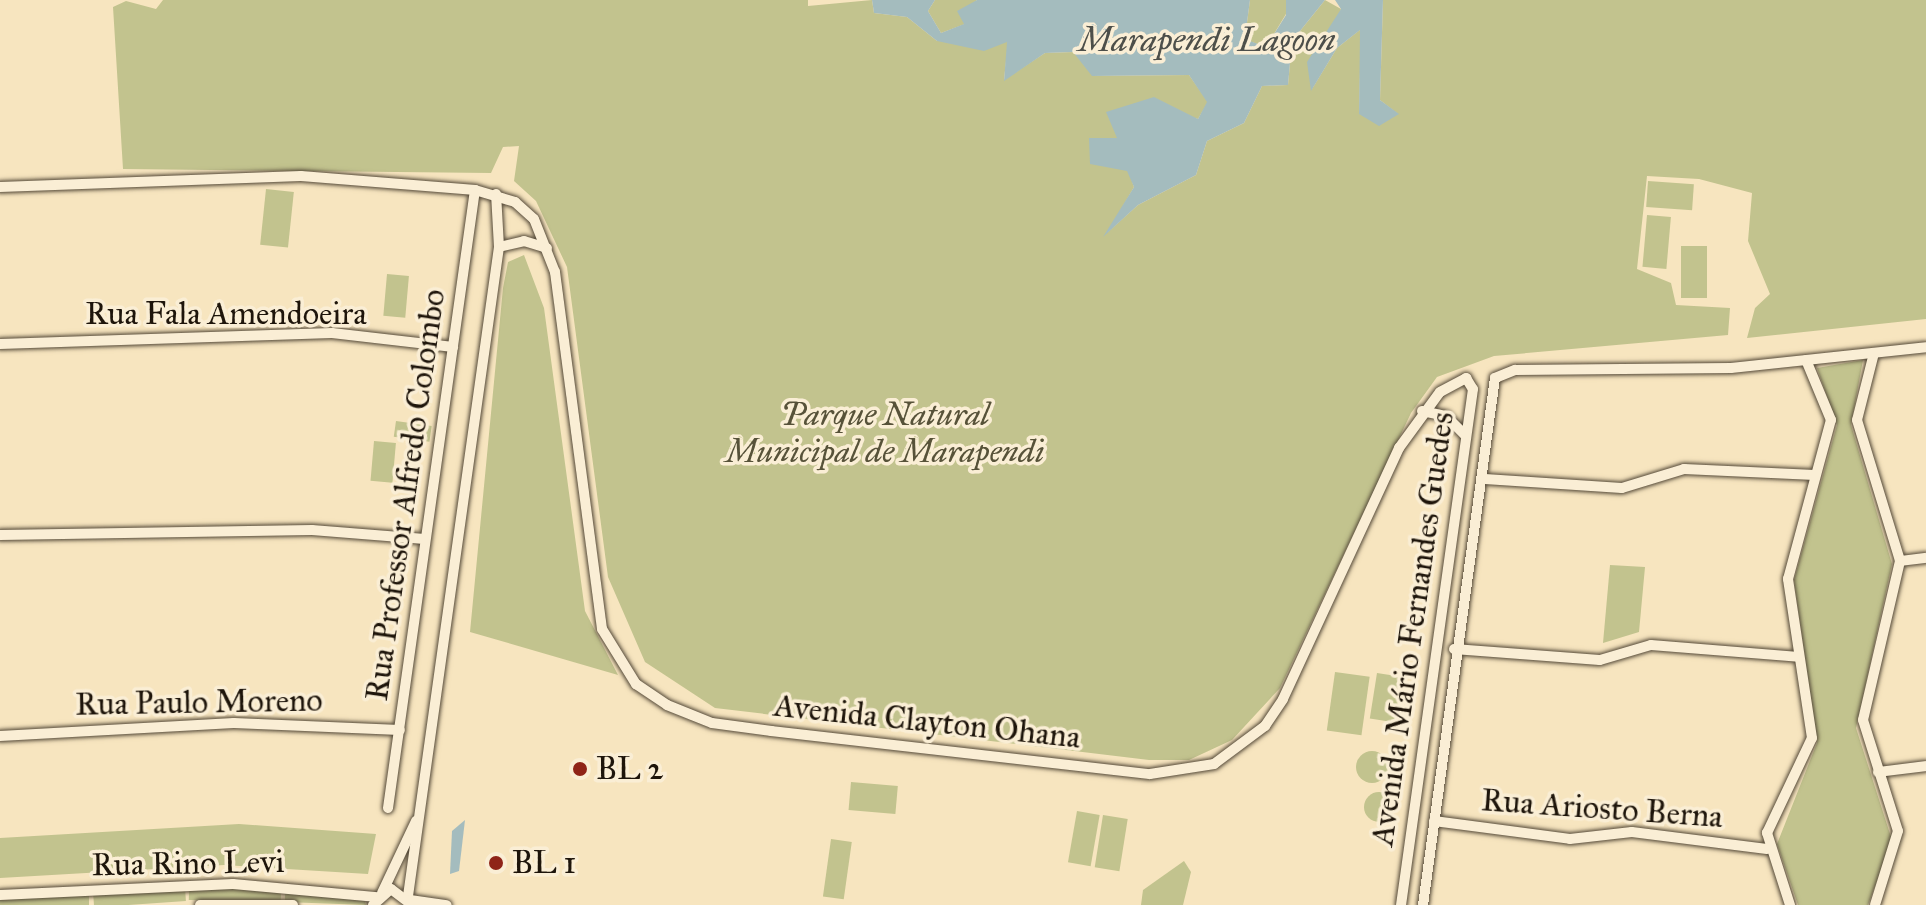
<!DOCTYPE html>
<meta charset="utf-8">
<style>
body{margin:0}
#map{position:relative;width:1926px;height:905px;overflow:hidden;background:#f7e5bf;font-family:"IM FELL Great Primer",serif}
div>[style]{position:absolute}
.green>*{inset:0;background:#c2c38e;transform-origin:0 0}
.round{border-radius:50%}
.water>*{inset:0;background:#a4bcbe}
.roads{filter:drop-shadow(0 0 2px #544938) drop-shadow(0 0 2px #544938)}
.street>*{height:10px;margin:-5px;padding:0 5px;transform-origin:5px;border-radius:5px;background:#faeed5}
.dots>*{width:22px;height:22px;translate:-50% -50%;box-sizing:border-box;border:4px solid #faeed5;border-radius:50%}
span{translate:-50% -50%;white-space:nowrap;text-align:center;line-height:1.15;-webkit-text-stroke:7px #faeed5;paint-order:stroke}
.street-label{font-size:32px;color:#1e150b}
.park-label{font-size:32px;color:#575239;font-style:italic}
.poi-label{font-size:32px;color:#1e150b}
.left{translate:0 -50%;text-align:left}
.water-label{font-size:34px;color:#4d4f4a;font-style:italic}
</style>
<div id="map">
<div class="green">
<div style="clip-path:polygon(163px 0,808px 0,808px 6px,872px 0,874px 13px,907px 17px,937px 41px,1008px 42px,1004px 80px,1045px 53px,1074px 52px,1093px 76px,1189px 75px,1208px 102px,1198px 119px,1177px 113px,1117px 138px,1134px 187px,1108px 232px,1138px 205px,1196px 175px,1207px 141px,1244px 123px,1262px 86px,1288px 85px,1292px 41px,1325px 0,1341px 9px,1312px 89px,1337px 48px,1361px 29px,1359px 114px,1398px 114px,1380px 100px,1383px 0,1926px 0,1926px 319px,1747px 338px,1755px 308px,1770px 294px,1748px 241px,1752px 193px,1699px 179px,1647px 176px,1637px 269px,1671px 283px,1676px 305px,1730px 308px,1728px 335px,1494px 356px,1437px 377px,1411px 413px,1280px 688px,1232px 740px,1189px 760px,1149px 760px,715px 708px,645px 662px,608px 577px,567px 267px,536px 201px,514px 181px,519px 146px,503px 147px,491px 173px,123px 169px,113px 7px,126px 1px,156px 9px)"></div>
<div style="clip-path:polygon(935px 0,977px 0,966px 9px,965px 24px,941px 33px,928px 11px)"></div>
<div style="clip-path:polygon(1250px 0,1286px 0,1286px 14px,1266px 47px,1249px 41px,1246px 30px)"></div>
<div style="left:1648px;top:181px;width:46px;height:26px;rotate:4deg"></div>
<div style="left:266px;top:189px;width:28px;height:56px;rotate:6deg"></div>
<div style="left:1647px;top:215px;width:24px;height:52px;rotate:5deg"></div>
<div style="left:1681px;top:246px;width:26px;height:52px"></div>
<div style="clip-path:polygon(524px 255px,544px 308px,585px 611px,618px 675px,470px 632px,503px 288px,508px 262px)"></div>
<div style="left:387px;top:274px;width:22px;height:42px;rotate:5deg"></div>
<div style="clip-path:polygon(1863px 360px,1851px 425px,1892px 564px,1856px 728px,1892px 840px,1868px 905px,1798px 905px,1777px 844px,1817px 743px,1794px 580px,1837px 425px,1817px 368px)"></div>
<div style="left:396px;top:421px;width:36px;height:16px;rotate:8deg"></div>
<div style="left:374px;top:441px;width:22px;height:40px;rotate:5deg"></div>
<div style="clip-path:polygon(1610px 565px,1645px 567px,1639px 632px,1603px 643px)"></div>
<div style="left:1335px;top:672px;width:35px;height:59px;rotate:8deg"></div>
<div style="left:1377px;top:673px;width:26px;height:46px;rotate:9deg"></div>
<div class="round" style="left:1356px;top:751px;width:32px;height:32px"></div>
<div style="left:851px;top:782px;width:47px;height:28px;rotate:5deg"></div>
<div class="round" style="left:1364px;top:792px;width:30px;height:30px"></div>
<div style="left:1077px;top:811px;width:23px;height:52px;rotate:10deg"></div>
<div style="left:1103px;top:815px;width:25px;height:53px;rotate:9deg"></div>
<div style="clip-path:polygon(239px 824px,376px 834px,368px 874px,224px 865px,0 878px,0 838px)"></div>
<div style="left:831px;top:839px;width:21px;height:58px;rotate:8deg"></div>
<div style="clip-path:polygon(1184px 861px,1191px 872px,1183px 905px,1141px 905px,1143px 890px)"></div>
<div style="left:185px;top:888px;width:13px;height:92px;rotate:86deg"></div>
<div style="left:189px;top:888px;width:92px;height:12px;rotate:1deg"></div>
<div style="clip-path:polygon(285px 890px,364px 899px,366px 905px,285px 902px)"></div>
<div style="clip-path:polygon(89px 894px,89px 905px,0 905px,0 900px)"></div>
</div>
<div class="water">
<div style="clip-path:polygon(872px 0,935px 0,928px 11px,941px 33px,964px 24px,957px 11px,977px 0,1250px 0,1246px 30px,1250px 41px,1266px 47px,1286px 15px,1286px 0,1325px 0,1292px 41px,1288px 85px,1262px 86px,1244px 123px,1207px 141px,1196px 175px,1138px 205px,1103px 237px,1134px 187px,1127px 171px,1090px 164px,1089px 138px,1117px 138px,1106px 112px,1154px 97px,1198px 119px,1207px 102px,1189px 75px,1092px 76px,1073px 52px,1045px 53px,1004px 81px,1007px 42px,984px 51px,937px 41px,907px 17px,874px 13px)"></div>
<div style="clip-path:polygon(1335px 0,1383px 0,1380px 100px,1399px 114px,1379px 126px,1359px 114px,1360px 30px,1337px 48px,1311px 91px,1307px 62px,1341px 9px)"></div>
<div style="clip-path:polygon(465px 820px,459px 871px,450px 874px,452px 831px)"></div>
</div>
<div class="roads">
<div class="street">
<div style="left:0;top:187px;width:301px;rotate:-2.1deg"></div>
<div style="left:301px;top:176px;width:175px;rotate:4.6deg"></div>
<div style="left:475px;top:190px;width:42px;rotate:16.7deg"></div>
<div style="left:515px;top:202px;width:25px;rotate:42deg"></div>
<div style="left:534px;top:219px;width:57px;rotate:68.4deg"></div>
<div style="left:555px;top:272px;width:360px;rotate:82.5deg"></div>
<div style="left:602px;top:629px;width:65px;rotate:58.3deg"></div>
<div style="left:636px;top:684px;width:37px;rotate:34deg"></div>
<div style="left:667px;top:705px;width:48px;rotate:21.8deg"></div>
<div style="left:712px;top:723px;width:60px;rotate:7.7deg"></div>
<div style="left:771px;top:731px;width:381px;rotate:6.5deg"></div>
<div style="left:1150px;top:774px;width:65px;rotate:-8.9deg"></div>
<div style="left:1214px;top:764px;width:64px;rotate:-36.7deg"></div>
<div style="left:1265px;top:726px;width:32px;rotate:-56deg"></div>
<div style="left:1283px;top:699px;width:277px;rotate:-65.2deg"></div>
<div style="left:1399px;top:448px;width:69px;rotate:-53.8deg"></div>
<div style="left:1440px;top:392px;width:30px;rotate:-28deg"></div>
<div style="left:1466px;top:378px;width:13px;rotate:58deg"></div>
<div style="left:1473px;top:389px;width:521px;rotate:97.94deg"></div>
<div style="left:499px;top:247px;width:26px;rotate:-13deg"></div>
<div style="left:524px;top:241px;width:24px;rotate:17deg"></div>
<div style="left:0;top:344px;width:332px;rotate:-1.9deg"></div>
<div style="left:332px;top:333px;width:122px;rotate:6.6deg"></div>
<div style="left:1874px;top:353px;width:69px;rotate:104.2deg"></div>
<div style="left:1857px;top:420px;width:147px;rotate:73deg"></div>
<div style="left:1900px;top:561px;width:163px;rotate:103.1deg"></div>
<div style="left:1863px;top:720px;width:116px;rotate:72.5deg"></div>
<div style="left:1898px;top:831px;width:77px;rotate:107.3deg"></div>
<div style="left:1422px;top:411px;width:25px;rotate:12deg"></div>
<div style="left:1446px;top:416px;width:27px;rotate:45deg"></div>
<div style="left:1485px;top:479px;width:137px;rotate:3.8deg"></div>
<div style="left:1622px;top:488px;width:65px;rotate:-17deg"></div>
<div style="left:1684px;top:469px;width:131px;rotate:2.6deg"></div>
<div style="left:0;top:535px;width:312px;rotate:-0.9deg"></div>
<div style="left:312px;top:530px;width:113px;rotate:4.6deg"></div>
<div style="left:1900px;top:561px;width:26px;rotate:-7deg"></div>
<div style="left:1454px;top:649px;width:146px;rotate:4.3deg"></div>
<div style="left:1600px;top:660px;width:53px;rotate:-16.4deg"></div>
<div style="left:1651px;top:645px;width:148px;rotate:4.6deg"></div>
<div style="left:0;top:736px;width:234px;rotate:-3.2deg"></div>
<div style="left:234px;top:723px;width:166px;rotate:2.4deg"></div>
<div style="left:1878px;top:772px;width:48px;rotate:-7.1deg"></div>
<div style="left:388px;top:808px;width:624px;rotate:-81.99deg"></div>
<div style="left:1434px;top:821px;width:137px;rotate:7.5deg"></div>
<div style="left:1570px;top:839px;width:62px;rotate:-6.4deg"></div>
<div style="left:1632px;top:832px;width:136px;rotate:7.2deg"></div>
<div style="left:382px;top:893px;width:80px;rotate:-64.7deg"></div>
<div style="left:0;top:895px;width:233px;rotate:-2.7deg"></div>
<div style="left:233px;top:884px;width:145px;rotate:5.2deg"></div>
<div style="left:408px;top:896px;width:655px;rotate:-82.02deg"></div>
<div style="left:499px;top:247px;width:53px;rotate:-93.2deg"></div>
<div style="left:410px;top:900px;width:37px;rotate:8deg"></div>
<div style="left:200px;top:905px;width:93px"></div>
<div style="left:373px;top:905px;width:24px;rotate:-42deg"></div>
<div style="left:391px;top:889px;width:26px;rotate:37deg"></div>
<div style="left:1423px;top:905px;width:532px;rotate:-82.22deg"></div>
<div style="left:1495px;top:378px;width:22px;rotate:-22deg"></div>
<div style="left:1515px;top:370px;width:216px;rotate:-0.5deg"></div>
<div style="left:1731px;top:368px;width:196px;rotate:-6.1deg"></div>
<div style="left:1790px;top:905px;width:76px;rotate:-107.7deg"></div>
<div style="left:1767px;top:833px;width:105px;rotate:-64.7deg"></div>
<div style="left:1812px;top:738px;width:161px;rotate:-98.6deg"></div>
<div style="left:1788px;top:579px;width:165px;rotate:-74.9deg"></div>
<div style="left:1831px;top:420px;width:65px;rotate:-112.6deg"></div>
</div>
</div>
<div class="dots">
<div style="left:580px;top:769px;background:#8f2418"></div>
<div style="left:496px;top:863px;background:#8f2418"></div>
</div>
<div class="street-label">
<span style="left:226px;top:314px">Rua Fala Amendoeira</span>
<span style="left:406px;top:495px;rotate:-82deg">Rua Professor Alfredo Colombo</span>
<span style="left:1413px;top:629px;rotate:-82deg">Avenida Mário Fernandes Guedes</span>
<span style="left:199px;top:703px;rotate:-1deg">Rua Paulo Moreno</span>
<span style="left:927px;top:722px;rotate:6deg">Avenida Clayton Ohana</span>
<span style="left:1602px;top:809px;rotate:4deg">Rua Ariosto Berna</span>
<span style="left:188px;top:864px;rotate:-1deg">Rua Rino Levi</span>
</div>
<div class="park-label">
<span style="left:885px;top:434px">Parque Natural<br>Municipal de Marapendi</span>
</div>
<div class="poi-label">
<span class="left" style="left:596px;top:769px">BL 2</span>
<span class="left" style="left:512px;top:863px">BL 1</span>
</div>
<div class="water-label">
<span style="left:1207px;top:40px">Marapendi Lagoon</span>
</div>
</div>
